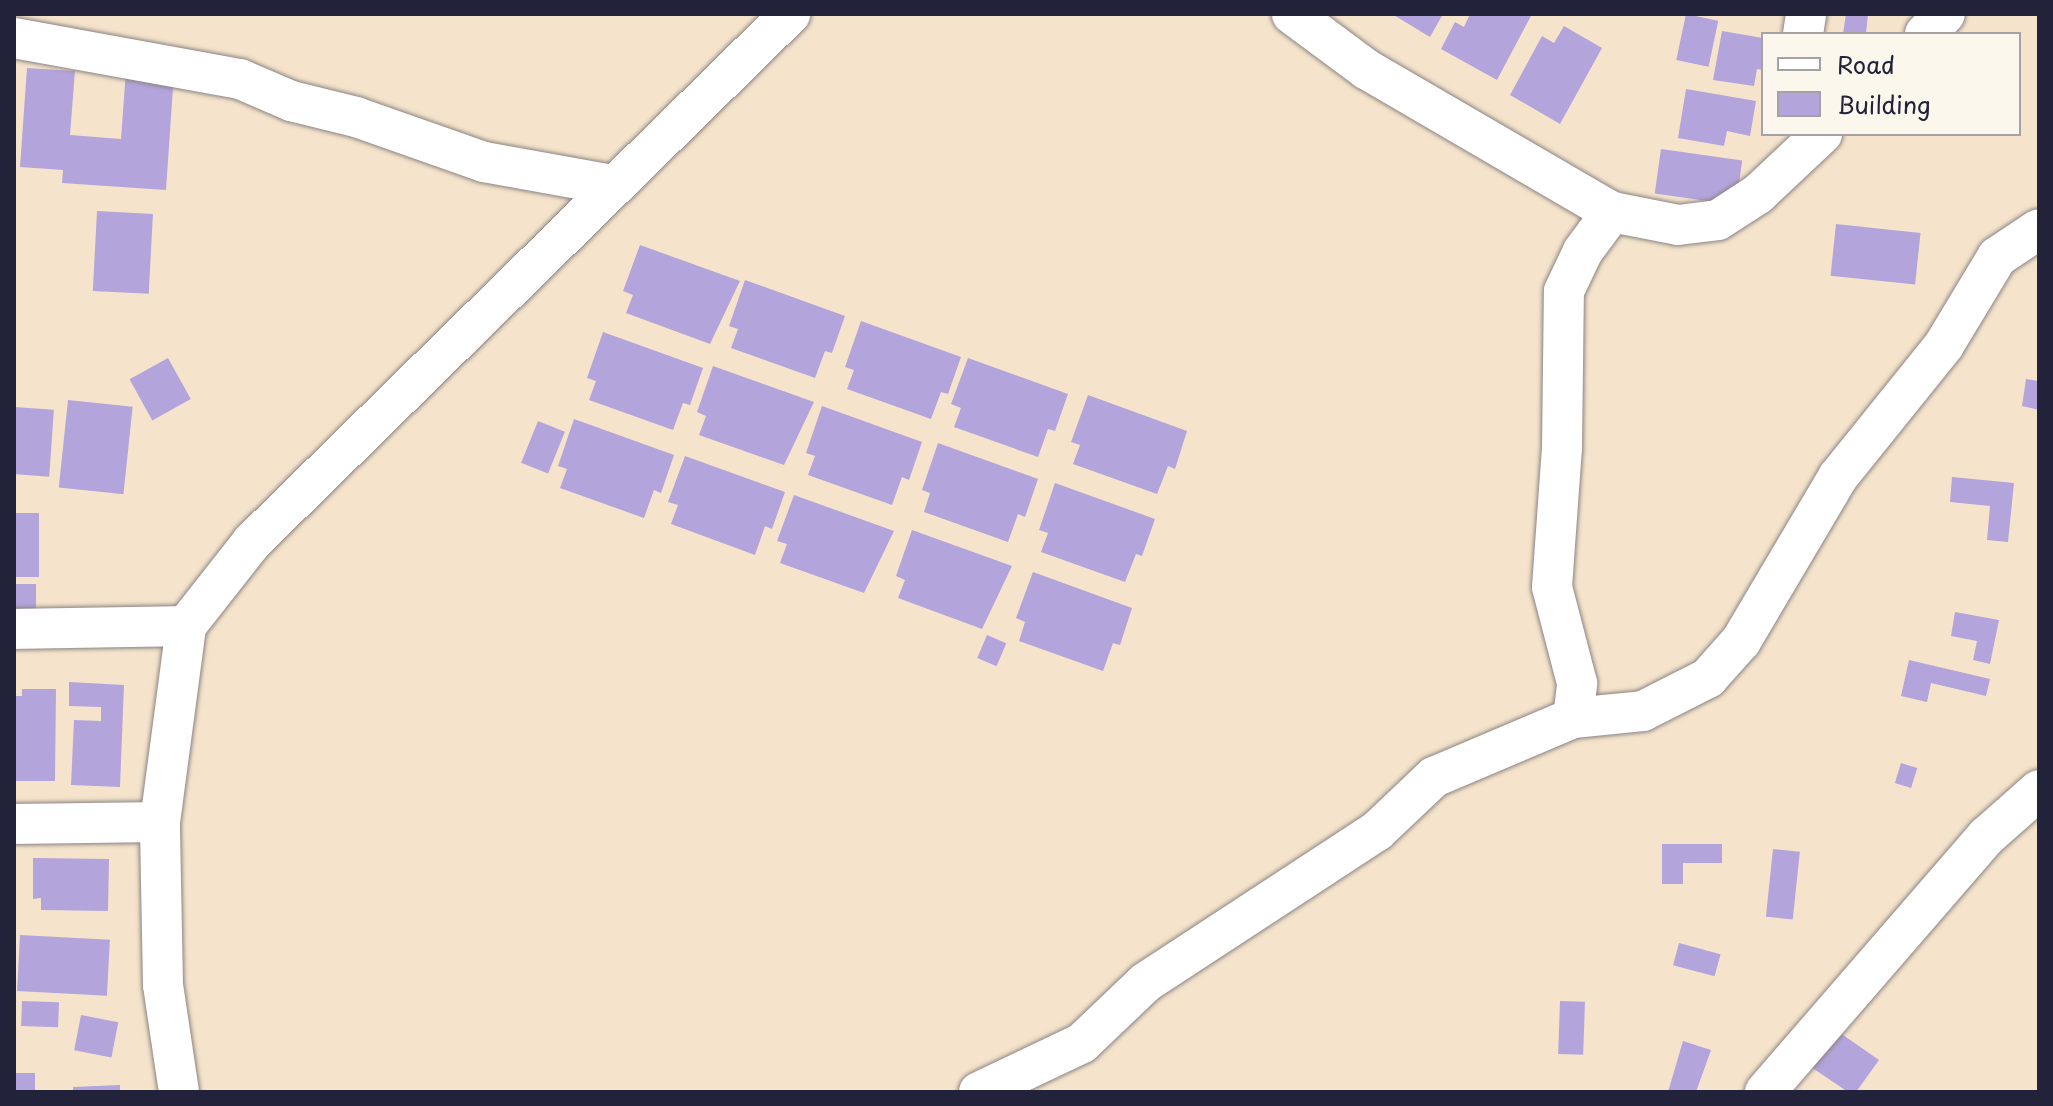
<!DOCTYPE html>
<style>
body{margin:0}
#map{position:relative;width:2053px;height:1106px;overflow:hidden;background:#f5e4cb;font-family:"Playpen Sans",sans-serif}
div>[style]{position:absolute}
.building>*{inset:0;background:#b3a4dc;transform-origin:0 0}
.roads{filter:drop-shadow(0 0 2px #8c8383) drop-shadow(0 0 2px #8c8383)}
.street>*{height:40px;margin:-20px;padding:0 20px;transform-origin:20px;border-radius:20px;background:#fff}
span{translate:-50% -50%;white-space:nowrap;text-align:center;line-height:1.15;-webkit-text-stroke:7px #fbf7ec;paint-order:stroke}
.frame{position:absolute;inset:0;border:16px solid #22223b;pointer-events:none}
.legend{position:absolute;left:1761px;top:32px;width:260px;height:104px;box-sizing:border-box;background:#fbf7ec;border:2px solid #a4a2a5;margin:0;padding:10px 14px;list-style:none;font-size:24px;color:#22223b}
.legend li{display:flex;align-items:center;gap:16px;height:40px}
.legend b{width:40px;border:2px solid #a4a2a5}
</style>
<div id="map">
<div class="building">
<div style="clip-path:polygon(1392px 14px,1443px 14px,1430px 37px)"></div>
<div style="clip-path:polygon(1470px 14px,1532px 14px,1497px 80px,1441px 49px,1455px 22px,1464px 27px)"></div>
<div style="left:1686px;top:14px;width:33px;height:47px;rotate:12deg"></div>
<div style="clip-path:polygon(1846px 14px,1868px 14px,1866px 34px,1843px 34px)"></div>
<div style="clip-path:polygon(1564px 26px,1602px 48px,1560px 124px,1510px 95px,1542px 36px,1554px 43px)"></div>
<div style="clip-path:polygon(1722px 31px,1763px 38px,1763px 70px,1757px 69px,1754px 86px,1713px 80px)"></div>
<div style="clip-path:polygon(27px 68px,75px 71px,70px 135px,121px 139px,126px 70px,174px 73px,166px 190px,62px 183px,63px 170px,20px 167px)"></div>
<div style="clip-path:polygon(1686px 89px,1756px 101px,1750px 136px,1727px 131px,1724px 146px,1678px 138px)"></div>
<div style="left:1661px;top:149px;width:82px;height:45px;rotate:8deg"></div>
<div style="left:97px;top:211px;width:56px;height:80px;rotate:3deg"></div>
<div style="left:1836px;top:224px;width:85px;height:52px;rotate:6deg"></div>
<div style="clip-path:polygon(640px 245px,740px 281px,710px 344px,626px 313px,633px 295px,623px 291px)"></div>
<div style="clip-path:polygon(745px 280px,845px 316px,832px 353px,825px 351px,815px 378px,731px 348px,738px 329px,729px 326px)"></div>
<div style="clip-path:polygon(861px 321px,961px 357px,948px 394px,941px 392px,931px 419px,847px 389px,854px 370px,845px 367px)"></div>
<div style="clip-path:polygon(603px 332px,703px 368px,690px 405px,683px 403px,673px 430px,589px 400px,596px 381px,587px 378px)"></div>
<div style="left:168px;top:358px;width:47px;height:44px;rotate:61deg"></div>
<div style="clip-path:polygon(968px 358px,1068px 394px,1055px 431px,1048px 429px,1038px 457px,954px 427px,961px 408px,951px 404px)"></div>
<div style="clip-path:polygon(713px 366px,814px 402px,784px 465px,699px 435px,706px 416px,697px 412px)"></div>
<div style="clip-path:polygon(2026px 379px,2039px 381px,2039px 410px,2022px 406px)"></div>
<div style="clip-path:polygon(1088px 395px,1187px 431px,1175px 469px,1168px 466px,1157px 494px,1073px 464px,1080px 445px,1071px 442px)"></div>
<div style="left:68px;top:400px;width:65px;height:88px;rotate:6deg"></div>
<div style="clip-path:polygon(822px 406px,922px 442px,909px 480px,902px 477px,892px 505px,808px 475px,815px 456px,806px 453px)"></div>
<div style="left:14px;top:407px;width:40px;height:67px;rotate:4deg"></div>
<div style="clip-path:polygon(574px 419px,674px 455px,661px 493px,654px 490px,644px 518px,560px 488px,567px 469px,558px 466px)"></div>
<div style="left:538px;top:421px;width:29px;height:45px;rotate:22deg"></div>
<div style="clip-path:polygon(938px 443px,1038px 479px,1025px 517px,1018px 514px,1008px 542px,924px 512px,930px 493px,922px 490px)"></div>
<div style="clip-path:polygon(685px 456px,785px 492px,772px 529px,765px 526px,755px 555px,671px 524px,678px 505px,668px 502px)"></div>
<div style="clip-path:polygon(1952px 477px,2014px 483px,2008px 542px,1987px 540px,1990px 506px,1950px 502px)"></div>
<div style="clip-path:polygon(1055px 483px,1155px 519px,1142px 556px,1136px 554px,1125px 582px,1041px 552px,1048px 533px,1039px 530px)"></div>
<div style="clip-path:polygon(794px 495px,894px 531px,864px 593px,780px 563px,787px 544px,777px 541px)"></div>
<div style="left:14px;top:513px;width:25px;height:64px"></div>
<div style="clip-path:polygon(912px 530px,1012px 566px,982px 629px,898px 598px,905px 580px,896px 576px)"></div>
<div style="clip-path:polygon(1033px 572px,1132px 608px,1120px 645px,1113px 643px,1103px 671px,1019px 641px,1025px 622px,1016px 618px)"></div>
<div style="left:14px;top:584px;width:22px;height:26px"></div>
<div style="clip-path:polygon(1955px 612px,1999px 620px,1990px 664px,1973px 660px,1977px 641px,1951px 636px)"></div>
<div style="left:987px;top:635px;width:21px;height:25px;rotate:23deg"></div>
<div style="clip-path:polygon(1909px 660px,1990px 679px,1986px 696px,1931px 683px,1927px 702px,1901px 696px)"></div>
<div style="clip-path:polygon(69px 682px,124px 685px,120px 787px,71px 785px,74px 720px,101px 721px,101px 707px,69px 706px)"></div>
<div style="clip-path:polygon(22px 689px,56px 689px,55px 781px,14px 781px,14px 696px,22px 696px)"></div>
<div style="left:1901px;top:763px;width:17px;height:21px;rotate:17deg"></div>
<div style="clip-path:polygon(1662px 844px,1722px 844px,1722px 863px,1683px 863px,1683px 884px,1662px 884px)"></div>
<div style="left:1773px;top:849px;width:27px;height:68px;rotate:6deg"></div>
<div style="clip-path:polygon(33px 858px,109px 859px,108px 911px,41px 910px,41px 898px,33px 899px)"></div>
<div style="left:20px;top:935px;width:90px;height:56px;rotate:3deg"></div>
<div style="left:1679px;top:943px;width:43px;height:23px;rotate:15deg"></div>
<div style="left:22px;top:1001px;width:37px;height:25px;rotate:2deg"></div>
<div style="left:1560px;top:1001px;width:25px;height:53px;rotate:2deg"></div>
<div style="left:81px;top:1015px;width:38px;height:36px;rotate:11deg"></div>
<div style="clip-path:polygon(1833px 1028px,1879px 1060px,1856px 1092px,1848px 1092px,1808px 1065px)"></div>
<div style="clip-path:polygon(1683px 1041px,1711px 1050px,1696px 1092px,1668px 1092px)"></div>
<div style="left:35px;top:1073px;width:19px;height:21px;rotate:90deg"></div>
<div style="clip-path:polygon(120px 1085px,120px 1092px,73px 1092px,73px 1087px)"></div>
</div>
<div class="roads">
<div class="street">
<div style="left:1292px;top:14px;width:92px;rotate:36.6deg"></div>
<div style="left:1366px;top:69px;width:285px;rotate:30.2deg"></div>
<div style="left:1612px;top:212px;width:67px;rotate:11.1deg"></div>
<div style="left:1678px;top:225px;width:40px;rotate:-7.1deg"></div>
<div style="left:1718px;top:220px;width:48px;rotate:-33deg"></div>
<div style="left:1758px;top:194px;width:88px;rotate:-43.2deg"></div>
<div style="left:1803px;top:34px;width:20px;rotate:-81deg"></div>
<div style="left:1925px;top:34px;width:28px;rotate:-45deg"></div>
<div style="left:14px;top:38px;width:230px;rotate:10.3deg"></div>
<div style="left:240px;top:79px;width:56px;rotate:23.3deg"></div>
<div style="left:291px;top:101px;width:67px;rotate:13.8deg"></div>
<div style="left:356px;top:117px;width:136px;rotate:19.4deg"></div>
<div style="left:484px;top:162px;width:130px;rotate:10.2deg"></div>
<div style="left:14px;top:629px;width:172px;rotate:-1deg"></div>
<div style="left:1573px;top:718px;width:35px;rotate:-83deg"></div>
<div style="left:1577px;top:683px;width:99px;rotate:-104.6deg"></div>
<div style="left:1552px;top:587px;width:139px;rotate:-85.9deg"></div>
<div style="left:1562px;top:448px;width:157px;rotate:-89.3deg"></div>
<div style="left:1564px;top:291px;width:44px;rotate:-64.6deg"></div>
<div style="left:1583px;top:251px;width:49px;rotate:-53.4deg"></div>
<div style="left:14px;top:824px;width:146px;rotate:-0.8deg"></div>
<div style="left:179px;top:1092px;width:108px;rotate:-98.5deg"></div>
<div style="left:163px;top:985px;width:163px;rotate:-91.1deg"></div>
<div style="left:160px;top:822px;width:198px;rotate:-82.4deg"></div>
<div style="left:186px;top:626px;width:107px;rotate:-51.8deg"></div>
<div style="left:252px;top:542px;width:754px;rotate:-44.46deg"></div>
<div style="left:979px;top:1092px;width:114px;rotate:-25.4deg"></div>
<div style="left:1082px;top:1043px;width:88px;rotate:-43.6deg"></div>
<div style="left:1146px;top:982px;width:276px;rotate:-33.2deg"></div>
<div style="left:1377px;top:831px;width:79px;rotate:-43.5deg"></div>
<div style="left:1434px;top:777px;width:151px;rotate:-23deg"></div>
<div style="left:1573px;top:718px;width:70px;rotate:-5.7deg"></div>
<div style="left:1643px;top:711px;width:73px;rotate:-26.9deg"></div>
<div style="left:1708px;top:678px;width:50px;rotate:-48.3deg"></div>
<div style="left:1741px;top:641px;width:191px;rotate:-59.4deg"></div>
<div style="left:1838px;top:477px;width:169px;rotate:-51.2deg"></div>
<div style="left:1944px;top:345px;width:103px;rotate:-58.9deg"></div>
<div style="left:1997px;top:257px;width:50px;rotate:-33.7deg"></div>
<div style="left:1765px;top:1092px;width:339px;rotate:-49.1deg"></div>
<div style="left:1987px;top:836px;width:69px;rotate:-41.5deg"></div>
</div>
</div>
<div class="frame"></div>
<ul class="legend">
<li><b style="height:10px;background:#fff"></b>Road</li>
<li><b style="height:22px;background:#b3a4dc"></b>Building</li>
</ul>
</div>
